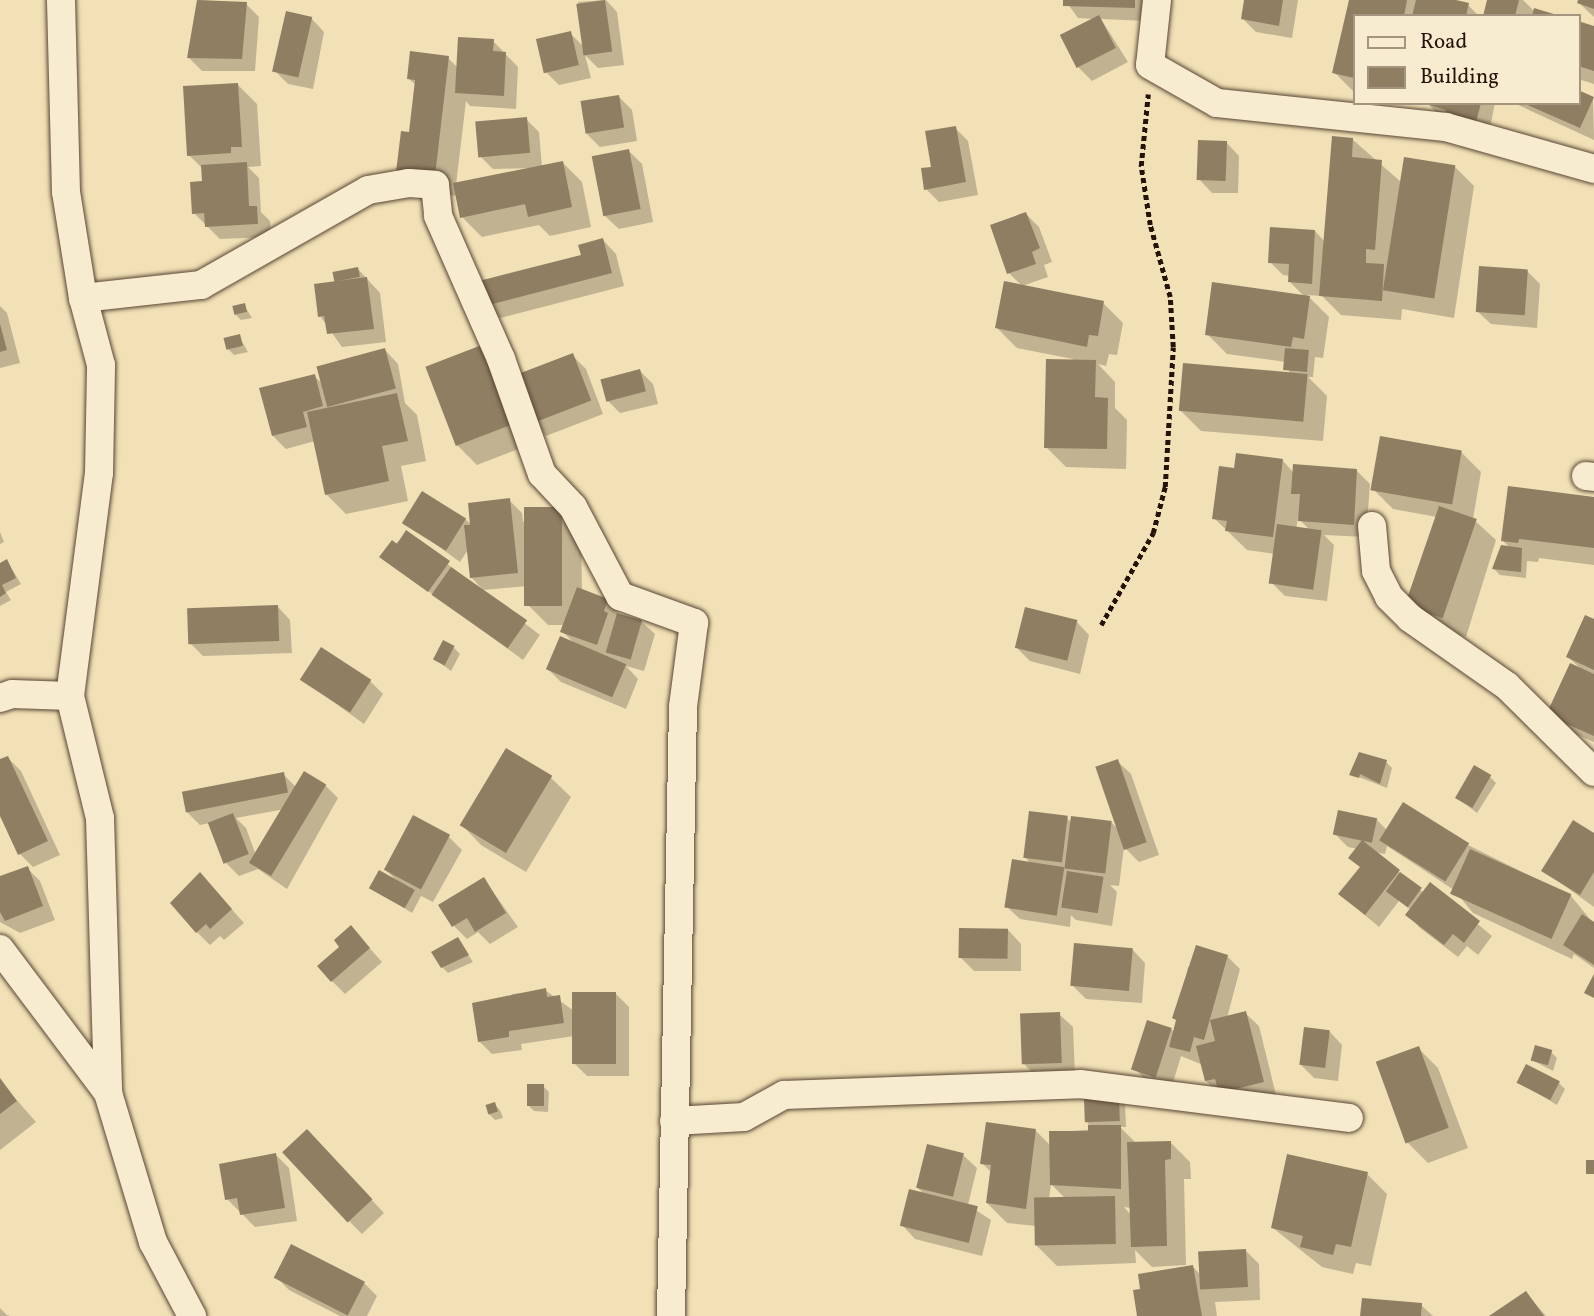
<!DOCTYPE html>
<style>
body{margin:0}
#map{position:relative;width:1594px;height:1316px;overflow:hidden;background:#f2e0b6;font-family:Vollkorn,serif}
div>[style]{position:absolute}
.shadow>*{inset:0;background:#0003}
.building>*{inset:0;background:#907e63;transform-origin:0 0}
.path>*{height:4.5px;margin-top:-2.25px;transform-origin:0;background:repeating-linear-gradient(90deg,#251309 0 5px,transparent 0 8.5px)}
.roads{filter:drop-shadow(0 0 2px #584634) drop-shadow(0 0 2px #584634)}
.minor>*{height:28px;margin:-14px;padding:0 14px;transform-origin:14px;border-radius:14px;background:#f7ebd0}
span{translate:-50% -50%;white-space:nowrap;text-align:center;line-height:1.15;-webkit-text-stroke:5px #f7ebd0;paint-order:stroke}
.legend{position:absolute;left:1353px;top:14px;width:228px;height:91px;box-sizing:border-box;background:#f7ebd0;border:2px solid #a39580;margin:0;padding:9px 12px;list-style:none;font-size:21px;color:#251309}
.legend li{display:flex;align-items:center;gap:14px;height:35px}
.legend b{width:35px;border:2px solid #a39580}
</style>
<div id="map">
<div class="shadow">
<div style="clip-path:polygon(199px 0,246px 4px,259px 17px,255px 71px,202px 71px,189px 58px)"></div>
<div style="clip-path:polygon(606px 0,617px 12px,624px 65px,598px 68px,585px 55px,591px 78px,559px 85px,546px 72px,570px 33px,584px 47px,578px 2px)"></div>
<div style="clip-path:polygon(1065px 0,1148px 0,1147px 21px,1101px 19px,1128px 62px,1092px 81px,1078px 67px,1095px 19px,1078px 18px)"></div>
<div style="clip-path:polygon(1246px 0,1298px 0,1292px 38px,1256px 32px,1243px 19px)"></div>
<div style="clip-path:polygon(1364px 0,1449px 0,1468px 5px,1479px 16px,1354px 16px,1354px 92px,1334px 72px,1351px 3px)"></div>
<div style="clip-path:polygon(1488px 0,1523px 0,1535px 12px,1554px 16px,1485px 16px)"></div>
<div style="clip-path:polygon(1580px 0,1594px 0,1594px 17px,1579px 3px)"></div>
<div style="clip-path:polygon(311px 18px,324px 32px,313px 89px,288px 84px,275px 71px)"></div>
<div style="clip-path:polygon(1578px 23px,1594px 28px,1594px 84px,1578px 79px)"></div>
<div style="clip-path:polygon(493px 41px,518px 67px,516px 109px,470px 106px,466px 101px,456px 185px,534px 168px,493px 169px,480px 156px,526px 119px,539px 132px,542px 167px,562px 162px,582px 182px,591px 227px,550px 236px,539px 225px,482px 237px,462px 217px,458px 196px,418px 191px,410px 134px,416px 85px,409px 79px,448px 58px,458px 68px)"></div>
<div style="clip-path:polygon(237px 84px,257px 104px,261px 166px,248px 167px,259px 178px,261px 212px,270px 221px,271px 237px,220px 239px,194px 213px,204px 183px,203px 169px,189px 155px)"></div>
<div style="clip-path:polygon(619px 97px,632px 110px,637px 141px,600px 147px,587px 134px)"></div>
<div style="clip-path:polygon(1593px 98px,1594px 140px,1514px 103px,1578px 103px)"></div>
<div style="clip-path:polygon(1495px 103px,1488px 138px,1442px 118px,1429px 105px)"></div>
<div style="clip-path:polygon(955px 128px,968px 141px,978px 195px,939px 202px,926px 189px)"></div>
<div style="clip-path:polygon(1352px 139px,1401px 182px,1454px 166px,1474px 186px,1454px 318px,1402px 309px,1401px 320px,1341px 315px,1322px 296px,1307px 295px,1329px 317px,1323px 358px,1315px 357px,1313px 377px,1308px 377px,1327px 396px,1323px 441px,1201px 431px,1181px 411px,1290px 374px,1286px 362px,1227px 354px,1207px 334px,1305px 297px,1290px 282px,1290px 276px,1283px 275px,1270px 262px,1315px 231px,1325px 242px)"></div>
<div style="clip-path:polygon(1226px 142px,1239px 156px,1238px 193px,1212px 193px,1199px 179px)"></div>
<div style="clip-path:polygon(629px 151px,642px 164px,653px 222px,619px 229px,605px 216px)"></div>
<div style="clip-path:polygon(1026px 214px,1039px 227px,1052px 262px,1044px 265px,1048px 277px,1022px 286px,1103px 303px,1123px 323px,1117px 355px,1109px 354px,1106px 366px,1098px 364px,1115px 382px,1115px 408px,1127px 420px,1126px 469px,1066px 467px,1046px 447px,1073px 359px,1017px 348px,997px 328px,1022px 286px,1009px 273px)"></div>
<div style="clip-path:polygon(603px 240px,616px 254px,624px 286px,500px 318px,487px 305px,583px 256px)"></div>
<div style="clip-path:polygon(358px 269px,380px 293px,386px 342px,342px 347px,320px 316px,339px 283px,335px 279px)"></div>
<div style="clip-path:polygon(1527px 271px,1540px 284px,1537px 328px,1491px 324px,1477px 311px)"></div>
<div style="clip-path:polygon(244px 305px,252px 318px,241px 320px,235px 314px)"></div>
<div style="clip-path:polygon(0 306px,7px 313px,20px 363px,0 368px)"></div>
<div style="clip-path:polygon(239px 336px,248px 352px,234px 355px,228px 349px)"></div>
<div style="clip-path:polygon(385px 350px,398px 364px,405px 403px,417px 415px,426px 461px,401px 466px,408px 501px,346px 514px,326px 494px,315px 441px,286px 449px,273px 436px,314px 376px,323px 384px)"></div>
<div style="clip-path:polygon(572px 355px,586px 369px,603px 414px,546px 436px,533px 422px)"></div>
<div style="clip-path:polygon(427px 368px,536px 442px,477px 465px,457px 445px)"></div>
<div style="clip-path:polygon(640px 371px,653px 384px,658px 404px,620px 413px,607px 400px)"></div>
<div style="clip-path:polygon(1461px 452px,1481px 472px,1473px 519px,1496px 540px,1466px 637px,1430px 626px,1410px 606px,1437px 517px,1393px 509px,1373px 489px)"></div>
<div style="clip-path:polygon(evenodd,1283px 461px,1294px 473px,1357px 471px,1370px 484px,1366px 537px,1324px 535px,1334px 545px,1327px 601px,1285px 596px,1271px 582px,1275px 554px,1247px 550px,1214px 518px,1235px 470px,1283px 461px,1298px 518px,1310px 530px,1296px 529px,1298px 518px)"></div>
<div style="clip-path:polygon(1594px 499px,1594px 565px,1539px 558px,1538px 562px,1527px 561px,1526px 578px,1500px 575px,1494px 569px,1510px 548px,1502px 540px)"></div>
<div style="clip-path:polygon(509px 500px,522px 513px,523px 522px,561px 509px,581px 529px,582px 591px,607px 600px,620px 615px,641px 621px,655px 634px,644px 671px,626px 666px,638px 679px,626px 709px,561px 682px,548px 669px,575px 644px,562px 631px,564px 625px,548px 625px,528px 605px,527px 586px,483px 590px,471px 577px,469px 548px,460px 562px,405px 522px,465px 519px,472px 525px)"></div>
<div style="clip-path:polygon(0 532px,4px 542px,0 544px)"></div>
<div style="clip-path:polygon(407px 533px,540px 635px,523px 660px,381px 557px)"></div>
<div style="clip-path:polygon(7px 561px,21px 584px,6px 592px,11px 600px,0 606px,0 565px)"></div>
<div style="clip-path:polygon(277px 606px,290px 620px,292px 653px,203px 656px,190px 643px)"></div>
<div style="clip-path:polygon(1076px 621px,1089px 635px,1080px 674px,1030px 661px,1017px 648px)"></div>
<div style="clip-path:polygon(1594px 621px,1594px 742px,1561px 728px,1581px 669px,1568px 657px)"></div>
<div style="clip-path:polygon(454px 648px,460px 654px,451px 671px,435px 659px)"></div>
<div style="clip-path:polygon(303px 680px,370px 681px,383px 694px,364px 724px)"></div>
<div style="clip-path:polygon(507px 750px,551px 778px,571px 797px,526px 872px,481px 845px,462px 825px)"></div>
<div style="clip-path:polygon(8px 758px,21px 771px,60px 855px,33px 867px,20px 854px,0 812px,0 761px)"></div>
<div style="clip-path:polygon(1117px 761px,1131px 774px,1159px 855px,1139px 862px,1124px 847px,1119px 886px,1110px 885px,1117px 892px,1112px 926px,1076px 920px,1071px 915px,1070px 927px,1020px 919px,1006px 906px,1031px 864px,1025px 857px,1067px 818px,1072px 823px,1112px 823px,1119px 830px)"></div>
<div style="clip-path:polygon(1386px 762px,1392px 768px,1387px 788px,1351px 774px)"></div>
<div style="clip-path:polygon(evenodd,283px 774px,297px 788px,325px 785px,338px 798px,287px 889px,258px 869px,239px 876px,226px 863px,210px 823px,200px 825px,187px 812px,283px 774px,285px 809px,257px 858px,246px 828px,236px 818px,285px 809px)"></div>
<div style="clip-path:polygon(1490px 777px,1496px 783px,1477px 813px,1456px 797px)"></div>
<div style="clip-path:polygon(1376px 819px,1387px 830px,1468px 845px,1571px 896px,1594px 924px,1594px 968px,1574px 954px,1572px 959px,1473px 913px,1454px 890px,1387px 846px,1385px 854px,1374px 852px,1424px 893px,1431px 885px,1492px 936px,1478px 955px,1467px 946px,1458px 957px,1420px 928px,1407px 914px,1411px 910px,1399px 901px,1379px 927px,1340px 894px,1361px 868px,1358px 849px,1348px 847px,1335px 834px)"></div>
<div style="clip-path:polygon(1594px 835px,1594px 907px,1544px 871px)"></div>
<div style="clip-path:polygon(449px 837px,462px 850px,433px 902px,421px 896px,412px 913px,372px 888px,397px 881px,386px 870px)"></div>
<div style="clip-path:polygon(27px 868px,40px 881px,55px 920px,20px 933px,0 922px,0 878px)"></div>
<div style="clip-path:polygon(200px 874px,244px 923px,224px 940px,220px 936px,210px 945px,197px 932px)"></div>
<div style="clip-path:polygon(484px 879px,518px 927px,490px 944px,478px 932px,467px 939px,454px 926px)"></div>
<div style="clip-path:polygon(351px 927px,382px 962px,345px 994px,332px 981px)"></div>
<div style="clip-path:polygon(1008px 930px,1021px 944px,1021px 971px,974px 971px,961px 958px)"></div>
<div style="clip-path:polygon(458px 939px,473px 962px,448px 973px,442px 967px)"></div>
<div style="clip-path:polygon(1132px 949px,1145px 963px,1142px 1003px,1086px 999px,1072px 985px)"></div>
<div style="clip-path:polygon(1227px 956px,1240px 969px,1227px 1018px,1245px 1013px,1259px 1026px,1276px 1095px,1220px 1094px,1206px 1081px,1203px 1065px,1181px 1056px,1171px 1089px,1148px 1082px,1135px 1069px,1171px 1029px,1174px 1032px,1188px 967px)"></div>
<div style="clip-path:polygon(545px 990px,574px 1011px,616px 994px,629px 1007px,629px 1076px,587px 1076px,574px 1063px,574px 1036px,521px 1044px,522px 1050px,492px 1054px,479px 1041px,512px 994px)"></div>
<div style="clip-path:polygon(1059px 1014px,1073px 1027px,1075px 1076px,1037px 1077px,1024px 1064px)"></div>
<div style="clip-path:polygon(1329px 1031px,1342px 1045px,1338px 1081px,1314px 1078px,1301px 1065px)"></div>
<div style="clip-path:polygon(1418px 1048px,1438px 1068px,1468px 1148px,1428px 1163px,1408px 1143px)"></div>
<div style="clip-path:polygon(1551px 1052px,1557px 1058px,1553px 1071px,1532px 1060px)"></div>
<div style="clip-path:polygon(0 1081px,36px 1122px,0 1150px)"></div>
<div style="clip-path:polygon(1518px 1082px,1559px 1083px,1565px 1089px,1557px 1105px)"></div>
<div style="clip-path:polygon(543px 1086px,549px 1092px,548px 1112px,534px 1111px,528px 1105px)"></div>
<div style="clip-path:polygon(evenodd,1118px 1099px,1125px 1105px,1126px 1127px,1120px 1127px,1136px 1143px,1170px 1142px,1190px 1162px,1191px 1179px,1184px 1179px,1186px 1265px,1152px 1267px,1135px 1250px,1136px 1263px,1057px 1266px,1037px 1246px,1037px 1226px,1007px 1223px,987px 1203px,991px 1172px,982px 1163px,1036px 1131px,1051px 1146px,1051px 1133px,1094px 1129px,1087px 1123px,1118px 1099px,1051px 1184px,1066px 1199px,1049px 1199px,1051px 1184px,1118px 1099px,1124px 1207px,1131px 1208px,1131px 1215px,1124px 1207px)"></div>
<div style="clip-path:polygon(494px 1104px,500px 1110px,503px 1118px,495px 1120px,489px 1114px)"></div>
<div style="clip-path:polygon(320px 1144px,384px 1213px,362px 1234px,349px 1221px)"></div>
<div style="clip-path:polygon(276px 1155px,289px 1168px,297px 1221px,255px 1227px,227px 1199px)"></div>
<div style="clip-path:polygon(963px 1155px,977px 1168px,968px 1205px,991px 1220px,982px 1256px,915px 1239px,902px 1225px,924px 1194px,918px 1188px)"></div>
<div style="clip-path:polygon(1367px 1174px,1387px 1194px,1371px 1266px,1356px 1263px,1353px 1274px,1322px 1267px,1273px 1228px)"></div>
<div style="clip-path:polygon(1246px 1251px,1259px 1264px,1260px 1300px,1215px 1302px,1217px 1316px,1139px 1316px,1193px 1267px,1200px 1274px)"></div>
<div style="clip-path:polygon(276px 1277px,363px 1282px,377px 1296px,367px 1316px,340px 1316px,289px 1290px)"></div>
<div style="clip-path:polygon(1526px 1293px,1546px 1316px,1492px 1316px)"></div>
<div style="clip-path:polygon(1421px 1305px,1433px 1316px,1362px 1316px)"></div>
<div style="clip-path:polygon(0 1308px,7px 1315px,10px 1316px,0 1316px)"></div>
</div>
<div class="building">
<div style="clip-path:polygon(197px 0,247px 2px,242px 59px,187px 58px)"></div>
<div style="left:605px;top:0;width:52px;height:29px;rotate:82deg"></div>
<div style="clip-path:polygon(1063px 0,1135px 0,1135px 8px,1063px 6px)"></div>
<div style="clip-path:polygon(1244px 0,1283px 0,1279px 26px,1241px 19px)"></div>
<div style="clip-path:polygon(1349px 0,1407px 0,1404px 16px,1354px 16px,1354px 78px,1332px 73px)"></div>
<div style="clip-path:polygon(1416px 0,1456px 0,1469px 3px,1466px 16px,1412px 16px)"></div>
<div style="clip-path:polygon(1487px 0,1519px 0,1515px 16px,1483px 16px)"></div>
<div style="clip-path:polygon(1578px 0,1594px 0,1594px 9px,1577px 3px)"></div>
<div style="clip-path:polygon(1534px 8px,1557px 15px,1557px 16px,1532px 16px)"></div>
<div style="left:286px;top:11px;width:27px;height:62px;rotate:13deg"></div>
<div style="left:1099px;top:15px;width:37px;height:44px;rotate:63deg"></div>
<div style="clip-path:polygon(1578px 21px,1594px 26px,1594px 71px,1578px 66px)"></div>
<div style="left:571px;top:31px;width:35px;height:36px;rotate:77deg"></div>
<div style="clip-path:polygon(458px 37px,494px 39px,493px 51px,506px 52px,504px 96px,455px 93px)"></div>
<div style="clip-path:polygon(410px 51px,449px 56px,435px 176px,396px 172px,401px 131px,409px 132px,415px 80px,407px 79px)"></div>
<div style="clip-path:polygon(238px 83px,242px 147px,231px 147px,231px 153px,187px 156px,183px 86px)"></div>
<div style="clip-path:polygon(1578px 90px,1594px 97px,1580px 128px,1523px 103px,1578px 103px)"></div>
<div style="left:619px;top:95px;width:33px;height:39px;rotate:81deg"></div>
<div style="clip-path:polygon(1422px 103px,1481px 103px,1475px 126px,1444px 117px,1446px 110px)"></div>
<div style="left:527px;top:117px;width:36px;height:52px;rotate:85deg"></div>
<div style="clip-path:polygon(956px 126px,966px 182px,924px 190px,921px 168px,931px 167px,925px 131px)"></div>
<div style="clip-path:polygon(1332px 136px,1353px 138px,1352px 157px,1382px 160px,1375px 250px,1366px 249px,1366px 263px,1384px 264px,1382px 301px,1319px 296px)"></div>
<div style="left:1198px;top:140px;width:29px;height:40px;rotate:2deg"></div>
<div style="left:629px;top:149px;width:61px;height:38px;rotate:79deg"></div>
<div style="left:1404px;top:157px;width:52px;height:135px;rotate:9deg"></div>
<div style="clip-path:polygon(563px 161px,572px 207px,528px 217px,525px 204px,460px 218px,453px 183px)"></div>
<div style="clip-path:polygon(247px 162px,249px 206px,257px 206px,258px 224px,205px 227px,204px 213px,192px 214px,190px 182px,202px 181px,201px 165px)"></div>
<div style="clip-path:polygon(1026px 212px,1040px 248px,1032px 252px,1036px 264px,1007px 274px,990px 225px)"></div>
<div style="clip-path:polygon(1270px 227px,1315px 230px,1312px 284px,1288px 282px,1289px 264px,1268px 263px)"></div>
<div style="clip-path:polygon(603px 238px,612px 273px,485px 306px,479px 281px,581px 255px,578px 245px)"></div>
<div style="left:1479px;top:266px;width:49px;height:46px;rotate:4deg"></div>
<div style="left:358px;top:267px;width:10px;height:26px;rotate:79deg"></div>
<div style="clip-path:polygon(367px 277px,374px 329px,327px 334px,324px 316px,318px 317px,314px 284px)"></div>
<div style="clip-path:polygon(1004px 281px,1104px 301px,1098px 336px,1089px 335px,1087px 347px,995px 328px)"></div>
<div style="clip-path:polygon(1212px 282px,1310px 296px,1304px 339px,1293px 337px,1291px 347px,1205px 335px)"></div>
<div style="left:245px;top:303px;width:9px;height:13px;rotate:77deg"></div>
<div style="clip-path:polygon(0 324px,7px 350px,0 352px)"></div>
<div style="left:240px;top:334px;width:12px;height:17px;rotate:76deg"></div>
<div style="left:487px;top:343px;width:85px;height:66px;rotate:69deg"></div>
<div style="left:385px;top:348px;width:42px;height:71px;rotate:75deg"></div>
<div style="left:1285px;top:348px;width:24px;height:22px;rotate:5deg"></div>
<div style="left:573px;top:353px;width:51px;height:63px;rotate:69deg"></div>
<div style="clip-path:polygon(1046px 359px,1096px 360px,1095px 397px,1108px 398px,1107px 449px,1044px 448px)"></div>
<div style="left:1183px;top:363px;width:125px;height:48px;rotate:5deg"></div>
<div style="left:640px;top:369px;width:23px;height:41px;rotate:75deg"></div>
<div style="clip-path:polygon(315px 374px,323px 406px,303px 412px,307px 427px,272px 436px,259px 388px)"></div>
<div style="clip-path:polygon(397px 393px,408px 441px,382px 446px,389px 481px,325px 495px,307px 412px)"></div>
<div style="left:1380px;top:436px;width:83px;height:55px;rotate:10deg"></div>
<div style="clip-path:polygon(1236px 453px,1283px 459px,1273px 537px,1225px 531px,1227px 521px,1212px 519px,1219px 466px,1234px 468px)"></div>
<div style="clip-path:polygon(1293px 464px,1357px 469px,1354px 525px,1298px 521px,1300px 494px,1291px 494px)"></div>
<div style="clip-path:polygon(1508px 486px,1594px 497px,1594px 548px,1519px 539px,1518px 543px,1501px 541px)"></div>
<div style="left:422px;top:491px;width:52px;height:38px;rotate:32deg"></div>
<div style="clip-path:polygon(510px 498px,518px 573px,470px 578px,464px 525px,470px 525px,468px 503px)"></div>
<div style="left:1439px;top:506px;width:40px;height:105px;rotate:19deg"></div>
<div style="left:524px;top:507px;width:38px;height:99px"></div>
<div style="left:1277px;top:524px;width:45px;height:60px;rotate:8deg"></div>
<div style="clip-path:polygon(406px 530px,450px 561px,428px 592px,379px 557px,392px 540px,397px 544px)"></div>
<div style="clip-path:polygon(1501px 545px,1522px 548px,1521px 572px,1492px 569px)"></div>
<div style="clip-path:polygon(7px 559px,16px 578px,2px 585px,6px 593px,0 597px,0 563px)"></div>
<div style="left:451px;top:567px;width:93px;height:34px;rotate:35deg"></div>
<div style="clip-path:polygon(577px 587px,608px 599px,604px 611px,608px 613px,597px 645px,560px 632px)"></div>
<div style="left:278px;top:605px;width:36px;height:91px;rotate:88deg"></div>
<div style="left:1025px;top:607px;width:54px;height:42px;rotate:14deg"></div>
<div style="left:617px;top:613px;width:26px;height:41px;rotate:16deg"></div>
<div style="clip-path:polygon(1585px 615px,1594px 619px,1594px 670px,1566px 657px)"></div>
<div style="left:560px;top:636px;width:72px;height:36px;rotate:23deg"></div>
<div style="left:443px;top:640px;width:13px;height:22px;rotate:27deg"></div>
<div style="left:321px;top:647px;width:60px;height:39px;rotate:33deg"></div>
<div style="clip-path:polygon(1570px 663px,1594px 674px,1594px 736px,1546px 715px)"></div>
<div style="left:506px;top:748px;width:54px;height:90px;rotate:31deg"></div>
<div style="clip-path:polygon(1359px 752px,1387px 760px,1380px 784px,1360px 774px,1359px 778px,1349px 775px)"></div>
<div style="clip-path:polygon(8px 756px,48px 841px,18px 855px,0 816px,0 759px)"></div>
<div style="left:1118px;top:759px;width:88px;height:24px;rotate:71deg"></div>
<div style="left:1474px;top:765px;width:20px;height:38px;rotate:30deg"></div>
<div style="left:304px;top:771px;width:26px;height:107px;rotate:31deg"></div>
<div style="left:284px;top:772px;width:21px;height:104px;rotate:79deg"></div>
<div style="left:1403px;top:802px;width:78px;height:45px;rotate:32deg"></div>
<div style="left:1338px;top:810px;width:40px;height:25px;rotate:12deg"></div>
<div style="left:1029px;top:811px;width:39px;height:47px;rotate:7deg"></div>
<div style="left:233px;top:813px;width:44px;height:27px;rotate:69deg"></div>
<div style="left:413px;top:815px;width:42px;height:62px;rotate:28deg"></div>
<div style="left:1071px;top:816px;width:41px;height:53px;rotate:7deg"></div>
<div style="clip-path:polygon(1573px 820px,1594px 833px,1594px 872px,1580px 895px,1541px 871px)"></div>
<div style="clip-path:polygon(1362px 840px,1400px 870px,1365px 915px,1338px 894px,1360px 867px,1348px 858px)"></div>
<div style="left:1470px;top:849px;width:111px;height:49px;rotate:24deg"></div>
<div style="left:1012px;top:859px;width:53px;height:49px;rotate:9deg"></div>
<div style="clip-path:polygon(28px 866px,43px 906px,5px 921px,0 912px,0 876px)"></div>
<div style="left:379px;top:870px;width:41px;height:21px;rotate:29deg"></div>
<div style="left:1067px;top:871px;width:37px;height:37px;rotate:9deg"></div>
<div style="clip-path:polygon(200px 872px,232px 909px,210px 929px,206px 924px,196px 933px,170px 903px)"></div>
<div style="left:1400px;top:872px;width:27px;height:24px;rotate:36deg"></div>
<div style="clip-path:polygon(484px 877px,506px 913px,475px 932px,467px 918px,452px 927px,438px 905px)"></div>
<div style="clip-path:polygon(1430px 882px,1480px 921px,1464px 943px,1453px 934px,1444px 945px,1405px 915px)"></div>
<div style="clip-path:polygon(1582px 914px,1594px 922px,1594px 965px,1563px 945px)"></div>
<div style="clip-path:polygon(351px 925px,370px 948px,331px 982px,317px 966px,339px 947px,334px 940px)"></div>
<div style="left:959px;top:928px;width:49px;height:30px;rotate:1deg"></div>
<div style="clip-path:polygon(458px 937px,469px 955px,441px 968px,431px 952px)"></div>
<div style="left:1074px;top:943px;width:59px;height:43px;rotate:5deg"></div>
<div style="clip-path:polygon(1196px 945px,1228px 955px,1204px 1040px,1194px 1037px,1190px 1052px,1169px 1047px,1176px 1020px,1172px 1018px)"></div>
<div style="clip-path:polygon(1594px 974px,1594px 998px,1584px 993px)"></div>
<div style="clip-path:polygon(546px 988px,547px 997px,560px 995px,564px 1023px,509px 1031px,509px 1037px,478px 1042px,472px 1003px)"></div>
<div style="left:572px;top:992px;width:44px;height:72px"></div>
<div style="clip-path:polygon(1246px 1011px,1264px 1082px,1219px 1093px,1215px 1079px,1205px 1081px,1196px 1046px,1215px 1041px,1210px 1020px)"></div>
<div style="left:1060px;top:1012px;width:51px;height:40px;rotate:88deg"></div>
<div style="left:1147px;top:1020px;width:26px;height:52px;rotate:18deg"></div>
<div style="left:1304px;top:1027px;width:26px;height:38px;rotate:7deg"></div>
<div style="left:1535px;top:1045px;width:18px;height:16px;rotate:16deg"></div>
<div style="left:1419px;top:1046px;width:87px;height:46px;rotate:70deg"></div>
<div style="left:1526px;top:1064px;width:38px;height:21px;rotate:27deg"></div>
<div style="clip-path:polygon(0 1078px,17px 1101px,0 1114px)"></div>
<div style="left:527px;top:1084px;width:17px;height:22px"></div>
<div style="left:1119px;top:1097px;width:24px;height:35px;rotate:88deg"></div>
<div style="left:495px;top:1102px;width:10px;height:10px;rotate:73deg"></div>
<div style="clip-path:polygon(986px 1122px,1036px 1129px,1026px 1209px,986px 1203px,991px 1165px,980px 1164px)"></div>
<div style="clip-path:polygon(1088px 1125px,1121px 1125px,1121px 1189px,1050px 1185px,1049px 1131px,1088px 1131px)"></div>
<div style="left:307px;top:1129px;width:96px;height:34px;rotate:47deg"></div>
<div style="clip-path:polygon(1171px 1141px,1171px 1159px,1165px 1160px,1167px 1246px,1131px 1247px,1127px 1142px)"></div>
<div style="left:927px;top:1144px;width:38px;height:45px;rotate:14deg"></div>
<div style="clip-path:polygon(276px 1153px,285px 1208px,240px 1215px,237px 1198px,225px 1200px,219px 1164px)"></div>
<div style="clip-path:polygon(1287px 1154px,1368px 1172px,1351px 1247px,1336px 1244px,1333px 1255px,1300px 1247px,1303px 1236px,1271px 1228px)"></div>
<div style="left:1586px;top:1160px;width:8px;height:14px"></div>
<div style="left:909px;top:1189px;width:71px;height:38px;rotate:14deg"></div>
<div style="left:1115px;top:1196px;width:48px;height:81px;rotate:89deg"></div>
<div style="left:291px;top:1244px;width:83px;height:38px;rotate:27deg"></div>
<div style="left:1246px;top:1249px;width:38px;height:48px;rotate:87deg"></div>
<div style="clip-path:polygon(1193px 1265px,1202px 1316px,1137px 1316px,1133px 1290px,1140px 1289px,1138px 1274px)"></div>
<div style="clip-path:polygon(1526px 1291px,1544px 1316px,1489px 1316px)"></div>
<div style="clip-path:polygon(1362px 1298px,1422px 1303px,1421px 1316px,1360px 1316px)"></div>
</div>
<div class="path">
<div style="left:1101px;top:625px;width:106px;rotate:-60.5deg"></div>
<div style="left:1153px;top:533px;width:48px;rotate:-75.4deg"></div>
<div style="left:1165px;top:487px;width:140px;rotate:-86.7deg"></div>
<div style="left:1173px;top:347px;width:50px;rotate:-93.4deg"></div>
<div style="left:1170px;top:297px;width:75px;rotate:-105.5deg"></div>
<div style="left:1150px;top:225px;width:60px;rotate:-98.7deg"></div>
<div style="left:1141px;top:166px;width:72px;rotate:-84.4deg"></div>
</div>
<div class="roads">
<div class="minor">
<div style="left:1157px;top:0;width:65px;rotate:96.1deg"></div>
<div style="left:1150px;top:65px;width:77px;rotate:29.6deg"></div>
<div style="left:1217px;top:103px;width:230px;rotate:6deg"></div>
<div style="left:1446px;top:127px;width:154px;rotate:15.8deg"></div>
<div style="left:83px;top:298px;width:119px;rotate:-6.3deg"></div>
<div style="left:201px;top:285px;width:192px;rotate:-29.6deg"></div>
<div style="left:368px;top:190px;width:42px;rotate:-9.7deg"></div>
<div style="left:409px;top:183px;width:26px;rotate:4deg"></div>
<div style="left:435px;top:185px;width:31px;rotate:84deg"></div>
<div style="left:438px;top:216px;width:156px;rotate:66.2deg"></div>
<div style="left:501px;top:359px;width:122px;rotate:70.4deg"></div>
<div style="left:542px;top:474px;width:45px;rotate:46.8deg"></div>
<div style="left:573px;top:507px;width:101px;rotate:62.2deg"></div>
<div style="left:620px;top:596px;width:79px;rotate:20deg"></div>
<div style="left:694px;top:623px;width:85px;rotate:97.5deg"></div>
<div style="left:683px;top:707px;width:609px;rotate:91.13deg"></div>
<div style="left:1586px;top:476px;width:8px;rotate:7deg"></div>
<div style="left:1372px;top:526px;width:45px;rotate:84.9deg"></div>
<div style="left:1376px;top:571px;width:29px;rotate:63deg"></div>
<div style="left:1389px;top:597px;width:30px;rotate:45deg"></div>
<div style="left:1410px;top:618px;width:118px;rotate:35deg"></div>
<div style="left:1507px;top:686px;width:122px;rotate:44.7deg"></div>
<div style="left:70px;top:696px;width:126px;rotate:76.2deg"></div>
<div style="left:100px;top:818px;width:275px;rotate:88.3deg"></div>
<div style="left:108px;top:1093px;width:156px;rotate:73.2deg"></div>
<div style="left:153px;top:1242px;width:84px;rotate:62.2deg"></div>
<div style="left:0;top:698px;width:13px;rotate:-18deg"></div>
<div style="left:12px;top:694px;width:58px;rotate:2deg"></div>
<div style="left:70px;top:696px;width:225px;rotate:-82.6deg"></div>
<div style="left:99px;top:473px;width:108px;rotate:-88.9deg"></div>
<div style="left:101px;top:365px;width:69px;rotate:-105deg"></div>
<div style="left:83px;top:298px;width:107px;rotate:-99.1deg"></div>
<div style="left:66px;top:192px;width:192px;rotate:-91.5deg"></div>
<div style="left:0;top:949px;width:180px;rotate:53.1deg"></div>
<div style="left:674px;top:1121px;width:70px;rotate:-3.3deg"></div>
<div style="left:744px;top:1117px;width:46px;rotate:-28.8deg"></div>
<div style="left:784px;top:1095px;width:296px;rotate:-2.1deg"></div>
<div style="left:1080px;top:1084px;width:271px;rotate:7.2deg"></div>
</div>
</div>
<ul class="legend">
<li><b style="height:9px;background:#f7ebd0"></b>Road</li>
<li><b style="height:19px;background:#907e63"></b>Building</li>
</ul>
</div>
